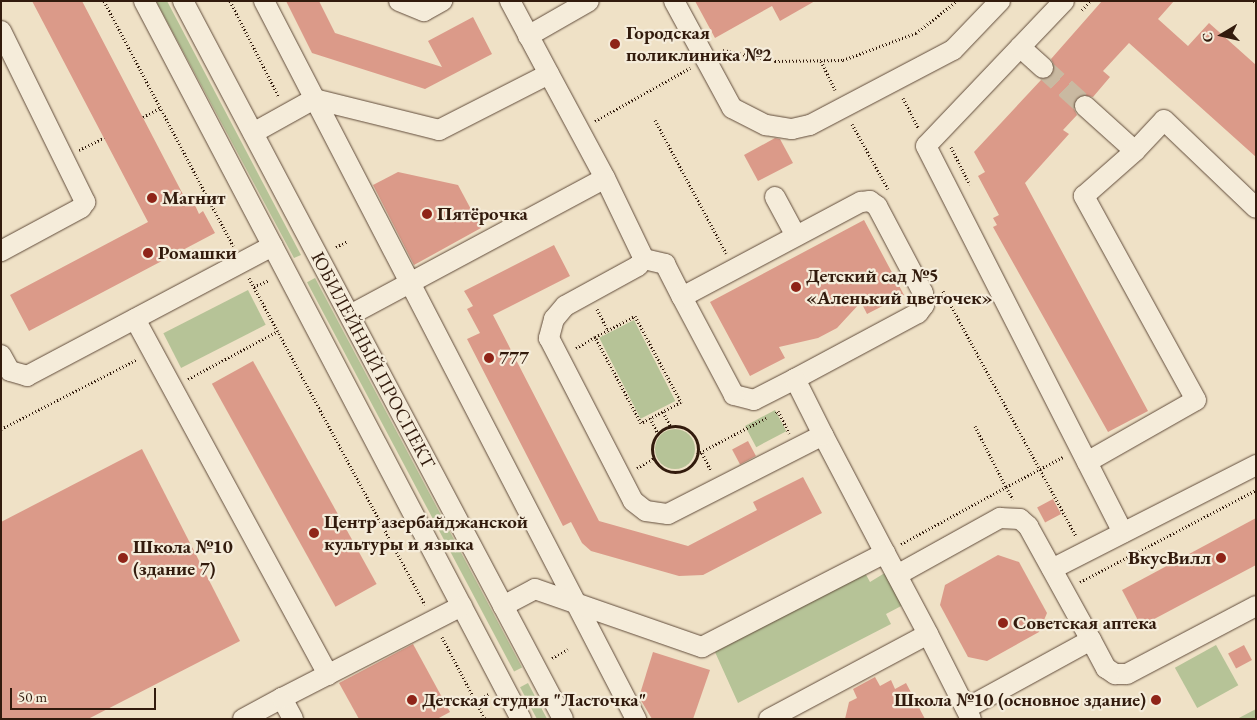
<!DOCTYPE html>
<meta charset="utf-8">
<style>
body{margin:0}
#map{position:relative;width:1257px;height:720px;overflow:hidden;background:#efe1c6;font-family:"EB Garamond",serif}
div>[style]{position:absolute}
.green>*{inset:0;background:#b6c397;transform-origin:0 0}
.round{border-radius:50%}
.building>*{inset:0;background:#db9a89;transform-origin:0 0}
.minor-tunnel>*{height:20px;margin-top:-10px;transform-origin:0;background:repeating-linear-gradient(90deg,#c9b9a1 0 20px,transparent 0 30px)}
.path>*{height:3px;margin-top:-1.5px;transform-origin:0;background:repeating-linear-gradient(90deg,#321b0d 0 1px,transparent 0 3.5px)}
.path>.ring{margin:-1.5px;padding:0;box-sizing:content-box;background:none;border:3px solid #321b0d;border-radius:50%}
.roads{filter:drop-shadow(0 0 1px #614c3b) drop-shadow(0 0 1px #614c3b)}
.minor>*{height:20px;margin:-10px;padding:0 10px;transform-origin:10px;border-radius:10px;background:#f5ecda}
.dots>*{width:14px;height:14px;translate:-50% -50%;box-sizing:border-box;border:2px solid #f5ecda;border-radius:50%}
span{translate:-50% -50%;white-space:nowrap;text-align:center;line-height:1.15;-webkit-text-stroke:4.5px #f5ecda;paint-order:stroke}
.poi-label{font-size:19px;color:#321b0d;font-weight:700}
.left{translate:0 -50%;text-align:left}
.right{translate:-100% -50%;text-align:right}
.street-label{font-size:19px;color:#321b0d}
.frame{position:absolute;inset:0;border:2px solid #321b0d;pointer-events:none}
.north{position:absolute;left:1197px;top:10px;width:50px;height:50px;-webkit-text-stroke:4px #f5ecda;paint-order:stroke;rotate:261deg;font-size:14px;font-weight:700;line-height:20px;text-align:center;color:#321b0d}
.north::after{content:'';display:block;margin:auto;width:18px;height:22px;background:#321b0d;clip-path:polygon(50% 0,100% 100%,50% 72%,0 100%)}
.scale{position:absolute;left:10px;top:688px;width:146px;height:22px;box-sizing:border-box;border:2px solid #321b0d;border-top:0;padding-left:6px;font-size:15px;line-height:18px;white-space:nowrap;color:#321b0d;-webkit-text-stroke:4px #f5ecda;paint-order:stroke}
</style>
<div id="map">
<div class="green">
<div style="clip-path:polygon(156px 1px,167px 1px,301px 255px,294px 258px)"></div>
<div style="left:315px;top:278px;width:441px;height:9px;rotate:62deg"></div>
<div style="left:248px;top:290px;width:39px;height:95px;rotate:63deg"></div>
<div style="left:634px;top:320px;width:91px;height:39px;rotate:63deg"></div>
<div style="left:775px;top:410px;width:24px;height:34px;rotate:62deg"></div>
<div class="round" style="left:655px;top:429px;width:40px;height:40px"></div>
<div style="clip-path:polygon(864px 571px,870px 582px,888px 571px,905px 604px,886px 614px,891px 624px,738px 703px,715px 652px)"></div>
<div style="left:1216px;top:645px;width:46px;height:47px;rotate:61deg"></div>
<div style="left:528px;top:683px;width:41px;height:9px;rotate:62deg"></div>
<div style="clip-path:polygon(1256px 709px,1256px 719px,1237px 719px)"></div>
</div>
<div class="building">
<div style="clip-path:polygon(32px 1px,82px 1px,189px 206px,194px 203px,199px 214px,203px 211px,215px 233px,29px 331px,10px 295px,148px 222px)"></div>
<div style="clip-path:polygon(286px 1px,319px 1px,335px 33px,442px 67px,428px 41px,473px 17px,492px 54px,425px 89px,312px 53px)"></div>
<div style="clip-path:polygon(695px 1px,815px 1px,780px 21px,772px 6px,715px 38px)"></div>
<div style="clip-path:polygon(1102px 1px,1174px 1px,1158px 19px,1188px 46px,1209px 23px,1256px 65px,1256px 157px,1129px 43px,1103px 71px,1110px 77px,1093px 97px,1082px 95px,1076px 98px,1074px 109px,1077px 115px,1063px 130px,1069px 134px,1025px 183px,1148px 411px,1108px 432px,993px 227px,997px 225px,993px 218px,999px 215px,978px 176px,985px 172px,974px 152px,1041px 80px,1052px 76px,1054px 65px,1051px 59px)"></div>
<div style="clip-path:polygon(775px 138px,780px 139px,793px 163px,758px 181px,744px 155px)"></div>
<div style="clip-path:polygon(398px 172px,458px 185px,481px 228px,414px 265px,373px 185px)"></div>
<div style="clip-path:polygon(864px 220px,904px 295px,867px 314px,861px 302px,837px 328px,818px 338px,779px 347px,785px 358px,750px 376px,710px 302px)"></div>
<div style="clip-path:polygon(554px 245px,570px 276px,493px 315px,599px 521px,688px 546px,757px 510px,753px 502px,803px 477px,822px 513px,703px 575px,679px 576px,591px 551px,582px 543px,571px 522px,563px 526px,467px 339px,480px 333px,467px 309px,473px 306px,464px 291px)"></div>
<div style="left:253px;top:361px;width:255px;height:47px;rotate:61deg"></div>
<div style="left:748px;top:441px;width:17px;height:18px;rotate:62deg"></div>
<div style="clip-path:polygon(142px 449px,240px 641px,88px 719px,1px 719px,1px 522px)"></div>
<div style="left:1053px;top:499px;width:17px;height:18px;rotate:62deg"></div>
<div style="clip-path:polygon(1256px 518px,1256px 565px,1141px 626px,1122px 590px)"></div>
<div style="clip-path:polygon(998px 555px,1019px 562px,1047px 613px,1039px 632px,987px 661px,968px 657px,940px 605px,945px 585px)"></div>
<div style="clip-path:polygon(413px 644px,450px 712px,437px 719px,359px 719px,339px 683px)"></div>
<div style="left:1244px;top:645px;width:17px;height:18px;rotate:62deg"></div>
<div style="clip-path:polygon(653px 652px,710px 670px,693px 719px,652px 719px,639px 697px)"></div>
<div style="clip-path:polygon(875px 677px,880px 686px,891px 680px,895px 689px,906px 683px,925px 719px,845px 719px,849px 702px,857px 698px,853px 689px)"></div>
</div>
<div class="minor-tunnel">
<div style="left:1043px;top:68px;width:57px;rotate:42.1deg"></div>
</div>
<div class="path">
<div style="left:104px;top:1px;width:277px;rotate:62.2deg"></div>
<div style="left:230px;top:1px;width:108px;rotate:63deg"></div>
<div style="left:1254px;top:1px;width:3px;rotate:45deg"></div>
<div style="left:1082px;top:10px;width:12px;rotate:-48deg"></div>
<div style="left:723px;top:50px;width:53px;rotate:11.9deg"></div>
<div style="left:775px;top:61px;width:68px;rotate:-0.8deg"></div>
<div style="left:843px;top:60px;width:78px;rotate:-20.3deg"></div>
<div style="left:916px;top:33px;width:52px;rotate:-38deg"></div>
<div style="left:821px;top:61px;width:32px;rotate:64deg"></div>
<div style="left:903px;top:98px;width:34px;rotate:63deg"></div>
<div style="left:143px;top:117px;width:19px;rotate:-28deg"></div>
<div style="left:655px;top:120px;width:151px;rotate:61.9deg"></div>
<div style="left:595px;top:121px;width:109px;rotate:-29.2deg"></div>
<div style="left:852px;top:124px;width:74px;rotate:61deg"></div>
<div style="left:951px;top:147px;width:42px;rotate:63.4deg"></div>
<div style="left:79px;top:150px;width:28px;rotate:-26deg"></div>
<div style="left:336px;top:247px;width:13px;rotate:-27deg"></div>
<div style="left:249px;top:278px;width:371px;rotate:61.7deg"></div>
<div style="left:254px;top:287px;width:17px;rotate:-25deg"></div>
<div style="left:943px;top:291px;width:279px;rotate:61.5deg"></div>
<div style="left:597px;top:309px;width:25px;rotate:63deg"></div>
<div style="left:635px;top:316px;width:98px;rotate:61.9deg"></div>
<div style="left:681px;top:402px;width:45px;rotate:152.3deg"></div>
<div style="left:641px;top:423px;width:98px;rotate:-118.1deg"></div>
<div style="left:595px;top:337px;width:45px;rotate:-27.7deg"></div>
<div style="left:576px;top:348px;width:22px;rotate:-30deg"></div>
<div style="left:188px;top:379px;width:102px;rotate:-28.1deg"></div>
<div style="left:663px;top:412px;width:17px;rotate:62deg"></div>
<div style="left:776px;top:413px;width:3px;rotate:-45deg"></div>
<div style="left:778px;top:411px;width:25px;rotate:63deg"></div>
<div style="left:650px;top:418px;width:18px;rotate:63deg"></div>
<div style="left:975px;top:426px;width:68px;rotate:63.1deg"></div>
<div style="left:1006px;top:487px;width:64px;rotate:-27.8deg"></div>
<div class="ring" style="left:652px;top:426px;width:43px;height:43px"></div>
<div style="left:1px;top:429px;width:152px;rotate:-27.1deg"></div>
<div style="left:702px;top:453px;width:20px;rotate:63deg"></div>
<div style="left:697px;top:454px;width:78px;rotate:-27.6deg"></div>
<div style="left:637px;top:468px;width:20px;rotate:-30deg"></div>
<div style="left:901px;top:544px;width:119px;rotate:-28.5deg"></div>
<div style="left:1006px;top:487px;width:14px;rotate:60deg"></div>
<div style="left:1080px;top:582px;width:199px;rotate:-27.6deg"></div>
<div style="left:442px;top:637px;width:93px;rotate:62.3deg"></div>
<div style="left:552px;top:658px;width:18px;rotate:-29deg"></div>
<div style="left:475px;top:701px;width:15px;rotate:-28deg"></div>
</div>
<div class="roads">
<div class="minor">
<div style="left:144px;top:1px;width:811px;rotate:62.3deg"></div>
<div style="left:183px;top:1px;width:812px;rotate:62.11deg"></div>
<div style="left:264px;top:1px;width:809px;rotate:62.61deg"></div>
<div style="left:399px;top:1px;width:27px;rotate:22deg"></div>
<div style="left:424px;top:11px;width:21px;rotate:-29deg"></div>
<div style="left:674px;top:1px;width:122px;rotate:61.5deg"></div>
<div style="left:732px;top:108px;width:38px;rotate:27deg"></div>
<div style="left:766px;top:125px;width:26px;rotate:9deg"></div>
<div style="left:792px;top:129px;width:18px;rotate:-13deg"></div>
<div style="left:810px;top:125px;width:161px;rotate:-27.7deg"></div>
<div style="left:953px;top:50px;width:68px;rotate:-46.2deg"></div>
<div style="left:1064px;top:1px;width:200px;rotate:133.6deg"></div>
<div style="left:926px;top:146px;width:434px;rotate:63deg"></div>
<div style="left:1px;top:31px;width:191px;rotate:63.8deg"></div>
<div style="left:85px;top:202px;width:7px;rotate:124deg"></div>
<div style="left:81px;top:208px;width:91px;rotate:151.7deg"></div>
<div style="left:528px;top:36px;width:70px;rotate:-29.8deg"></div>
<div style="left:1020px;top:47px;width:31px;rotate:42deg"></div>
<div style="left:549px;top:74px;width:118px;rotate:61.7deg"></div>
<div style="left:1085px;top:106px;width:67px;rotate:42deg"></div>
<div style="left:253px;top:133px;width:70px;rotate:-29.1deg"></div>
<div style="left:314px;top:99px;width:129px;rotate:13.9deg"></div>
<div style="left:439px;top:130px;width:123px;rotate:-27deg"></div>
<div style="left:549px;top:74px;width:83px;rotate:-118.1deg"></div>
<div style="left:775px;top:197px;width:44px;rotate:61.7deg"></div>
<div style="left:644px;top:259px;width:22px;rotate:13deg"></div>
<div style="left:665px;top:264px;width:37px;rotate:63deg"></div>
<div style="left:350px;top:315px;width:289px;rotate:-28.2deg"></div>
<div style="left:605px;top:178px;width:90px;rotate:64.3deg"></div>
<div style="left:644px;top:259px;width:9px;rotate:131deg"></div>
<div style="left:638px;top:266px;width:83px;rotate:151.3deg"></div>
<div style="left:565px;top:306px;width:17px;rotate:130deg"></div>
<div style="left:554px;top:319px;width:20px;rotate:105deg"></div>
<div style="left:549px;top:338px;width:183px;rotate:62.7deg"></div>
<div style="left:633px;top:501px;width:16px;rotate:38deg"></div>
<div style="left:646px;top:511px;width:22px;rotate:8deg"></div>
<div style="left:668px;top:514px;width:174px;rotate:-27deg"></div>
<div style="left:823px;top:435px;width:133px;rotate:62.3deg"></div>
<div style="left:135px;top:319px;width:405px;rotate:61.5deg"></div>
<div style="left:1px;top:355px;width:18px;rotate:61deg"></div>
<div style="left:10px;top:371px;width:18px;rotate:16deg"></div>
<div style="left:27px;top:376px;width:278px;rotate:-27.9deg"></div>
<div style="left:795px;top:379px;width:46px;rotate:152.9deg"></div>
<div style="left:754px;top:400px;width:21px;rotate:-166deg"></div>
<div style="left:734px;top:395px;width:111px;rotate:-118deg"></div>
<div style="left:682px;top:297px;width:203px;rotate:-28deg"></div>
<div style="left:861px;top:202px;width:9px;rotate:-6deg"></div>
<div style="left:870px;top:201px;width:9px;rotate:36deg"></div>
<div style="left:877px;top:206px;width:98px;rotate:62.1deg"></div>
<div style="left:923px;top:293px;width:12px;rotate:85deg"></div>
<div style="left:924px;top:305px;width:10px;rotate:127deg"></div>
<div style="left:918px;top:313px;width:140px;rotate:151.8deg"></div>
<div style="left:795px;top:379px;width:63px;rotate:63.4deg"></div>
<div style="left:1087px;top:462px;width:125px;rotate:-29.6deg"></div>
<div style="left:1196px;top:400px;width:233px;rotate:-118.8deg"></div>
<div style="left:1084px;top:196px;width:68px;rotate:-41.4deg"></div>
<div style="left:1135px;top:151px;width:42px;rotate:-46.9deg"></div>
<div style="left:1164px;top:120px;width:127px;rotate:43.7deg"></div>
<div style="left:1052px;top:569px;width:229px;rotate:-27deg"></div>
<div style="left:897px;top:575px;width:118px;rotate:-29deg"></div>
<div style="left:1000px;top:518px;width:20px;rotate:3deg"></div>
<div style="left:1020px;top:519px;width:11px;rotate:41deg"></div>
<div style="left:1028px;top:526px;width:130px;rotate:61.1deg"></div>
<div style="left:1091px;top:640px;width:141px;rotate:151.3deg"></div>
<div style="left:503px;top:606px;width:36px;rotate:-28deg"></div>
<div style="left:535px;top:589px;width:177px;rotate:19.2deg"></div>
<div style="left:702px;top:647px;width:206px;rotate:-27.2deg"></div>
<div style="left:885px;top:553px;width:92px;rotate:62deg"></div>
<div style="left:1091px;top:640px;width:32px;rotate:62deg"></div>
<div style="left:1106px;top:668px;width:11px;rotate:34deg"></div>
<div style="left:1115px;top:674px;width:12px"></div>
<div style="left:1127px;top:674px;width:146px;rotate:-27.8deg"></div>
<div style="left:243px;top:719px;width:44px;rotate:-28.3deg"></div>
<div style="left:293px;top:719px;width:24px;rotate:-118deg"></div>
<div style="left:282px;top:698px;width:202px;rotate:-27.1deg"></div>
<div style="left:769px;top:719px;width:180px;rotate:-28.1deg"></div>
<div style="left:928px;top:634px;width:95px;rotate:63.2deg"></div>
</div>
</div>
<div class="dots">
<div style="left:615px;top:44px;background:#8f2418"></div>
<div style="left:152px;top:198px;background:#8f2418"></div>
<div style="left:427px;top:214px;background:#8f2418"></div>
<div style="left:148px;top:253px;background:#8f2418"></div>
<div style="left:796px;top:287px;background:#8f2418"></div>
<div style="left:489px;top:358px;background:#8f2418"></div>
<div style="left:314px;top:533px;background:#8f2418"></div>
<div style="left:123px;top:558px;background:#8f2418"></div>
<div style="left:1221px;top:558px;background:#8f2418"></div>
<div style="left:1003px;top:623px;background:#8f2418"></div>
<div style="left:412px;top:700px;background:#8f2418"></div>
<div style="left:1156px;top:700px;background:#8f2418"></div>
</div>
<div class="poi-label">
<span class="left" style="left:626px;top:44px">Городская<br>поликлиника №2</span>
<span class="left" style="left:162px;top:198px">Магнит</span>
<span class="left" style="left:437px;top:214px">Пятёрочка</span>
<span class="left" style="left:158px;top:253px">Ромашки</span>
<span class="left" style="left:806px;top:287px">Детский сад №5<br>«Аленький цветочек»</span>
<span class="left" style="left:499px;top:358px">777</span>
<span class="left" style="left:324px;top:533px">Центр азербайджанской<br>культуры и языка</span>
<span class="left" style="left:133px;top:558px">Школа №10<br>(здание 7)</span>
<span class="right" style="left:1211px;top:558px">ВкусВилл</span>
<span class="left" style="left:1013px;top:623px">Советская аптека</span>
<span class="left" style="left:422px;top:700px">Детская студия "Ласточка"</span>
<span class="right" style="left:1146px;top:700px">Школа №10 (основное здание)</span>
</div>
<div class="street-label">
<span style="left:373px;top:360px;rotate:62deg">ЮБИЛЕЙНЫЙ ПРОСПЕКТ</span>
</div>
<div class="frame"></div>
<div class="north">С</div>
<div class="scale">50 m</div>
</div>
